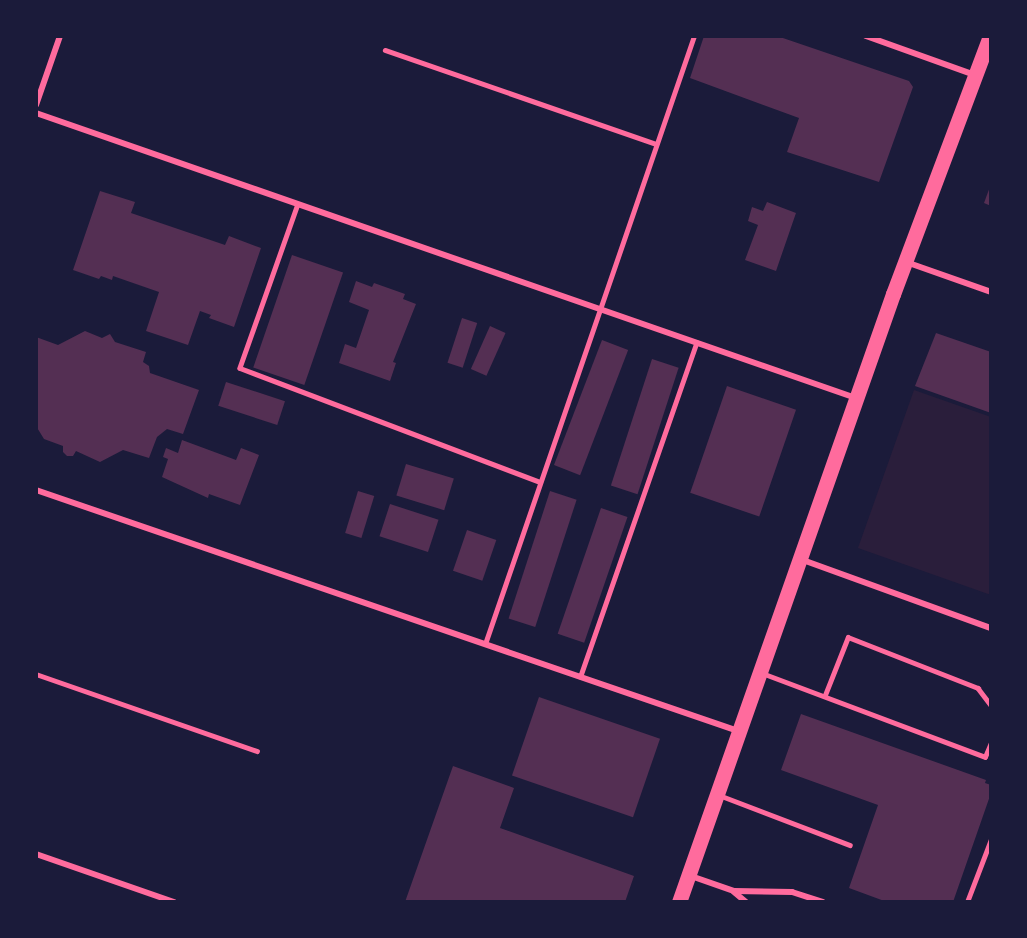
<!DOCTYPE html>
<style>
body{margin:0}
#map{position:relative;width:1027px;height:938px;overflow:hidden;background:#1b1b3a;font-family:"Public Sans",sans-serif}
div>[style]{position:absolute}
.green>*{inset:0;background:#2a1e3b}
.building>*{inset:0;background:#542f53;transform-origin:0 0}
.service>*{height:4.5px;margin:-2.25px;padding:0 2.25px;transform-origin:2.25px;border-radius:2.25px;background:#ff6b9d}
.minor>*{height:6px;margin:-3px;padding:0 3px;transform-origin:3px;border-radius:3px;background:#ff6b9d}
.primary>*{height:15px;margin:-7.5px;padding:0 7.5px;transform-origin:7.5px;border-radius:7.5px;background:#ff6b9d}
span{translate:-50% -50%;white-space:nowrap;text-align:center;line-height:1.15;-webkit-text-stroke:6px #1b1b3a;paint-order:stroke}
.frame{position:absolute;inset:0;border:38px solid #1b1b3a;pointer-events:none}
</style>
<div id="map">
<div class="green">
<div style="clip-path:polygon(914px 390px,991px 417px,991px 595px,858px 548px)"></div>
</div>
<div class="building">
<div style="clip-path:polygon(704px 36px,777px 36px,909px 81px,913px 87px,879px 182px,787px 152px,799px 118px,690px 78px)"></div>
<div style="clip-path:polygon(991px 184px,991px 206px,984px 203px)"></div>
<div style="clip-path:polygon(100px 191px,135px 202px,131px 213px,225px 245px,229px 236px,261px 248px,234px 327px,209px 318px,211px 315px,200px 311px,188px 345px,146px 331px,159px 292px,113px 276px,112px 280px,101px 276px,99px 279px,73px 270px)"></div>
<div style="clip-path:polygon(767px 202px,796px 213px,776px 271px,745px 260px,758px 225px,748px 221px,752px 207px,763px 211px)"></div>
<div style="left:292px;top:255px;width:54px;height:119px;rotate:19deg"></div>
<div style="clip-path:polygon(356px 281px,372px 287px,374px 283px,405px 294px,403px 299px,416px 304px,393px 362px,396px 363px,390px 381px,339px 363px,345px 344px,356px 348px,369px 310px,349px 302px)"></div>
<div style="left:462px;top:318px;width:16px;height:47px;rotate:18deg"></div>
<div style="left:490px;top:326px;width:17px;height:47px;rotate:24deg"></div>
<div style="clip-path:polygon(85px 331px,102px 338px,110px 334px,115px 342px,146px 352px,143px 362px,149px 366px,150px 373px,199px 390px,183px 434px,167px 429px,157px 437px,149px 458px,123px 450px,100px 462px,76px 451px,73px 456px,67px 456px,63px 452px,63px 446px,44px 439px,36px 426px,36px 337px,58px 345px)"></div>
<div style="clip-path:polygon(936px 333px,991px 352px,991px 413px,915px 386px)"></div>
<div style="left:602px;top:340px;width:28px;height:134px;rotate:21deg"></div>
<div style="left:652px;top:359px;width:28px;height:133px;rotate:18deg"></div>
<div style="left:226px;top:382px;width:62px;height:25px;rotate:18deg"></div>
<div style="left:727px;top:386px;width:73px;height:113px;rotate:19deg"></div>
<div style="clip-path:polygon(182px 440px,236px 460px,241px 448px,259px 455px,240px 505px,209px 494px,208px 498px,162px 477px,168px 459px,163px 457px,166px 448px,178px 453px)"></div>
<div style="left:406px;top:464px;width:50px;height:33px;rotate:17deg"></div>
<div style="left:358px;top:491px;width:17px;height:44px;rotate:17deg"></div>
<div style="left:550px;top:491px;width:28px;height:134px;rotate:18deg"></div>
<div style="left:390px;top:504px;width:51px;height:34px;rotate:18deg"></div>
<div style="left:601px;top:508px;width:28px;height:133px;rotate:19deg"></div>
<div style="left:467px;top:530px;width:31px;height:43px;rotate:19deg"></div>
<div style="left:539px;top:697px;width:128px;height:83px;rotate:19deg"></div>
<div style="clip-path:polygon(801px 714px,986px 780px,985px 783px,991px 785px,991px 793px,953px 902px,887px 902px,849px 888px,878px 805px,781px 770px)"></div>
<div style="clip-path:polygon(453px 766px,514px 788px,500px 828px,634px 876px,625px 902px,405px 902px)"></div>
</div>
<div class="service">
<div style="left:385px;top:50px;width:287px;rotate:19.1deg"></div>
<div style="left:298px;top:204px;width:174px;rotate:109.5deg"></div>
<div style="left:240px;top:368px;width:321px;rotate:20.8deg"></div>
<div style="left:485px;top:644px;width:643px;rotate:-71.03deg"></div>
<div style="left:762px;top:673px;width:238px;rotate:20.6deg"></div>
<div style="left:985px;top:757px;width:15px;rotate:-67deg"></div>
<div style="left:36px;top:674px;width:234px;rotate:19.2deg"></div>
<div style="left:580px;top:677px;width:354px;rotate:-70.8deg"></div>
<div style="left:825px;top:695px;width:62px;rotate:-68.4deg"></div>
<div style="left:848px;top:637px;width:140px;rotate:21.4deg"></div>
<div style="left:978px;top:688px;width:21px;rotate:53deg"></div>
<div style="left:719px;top:795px;width:140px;rotate:20.9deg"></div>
<div style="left:967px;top:902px;width:67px;rotate:-69.1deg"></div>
</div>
<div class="minor">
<div style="left:866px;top:36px;width:116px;rotate:19.7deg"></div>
<div style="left:36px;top:105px;width:73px;rotate:-70.8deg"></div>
<div style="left:36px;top:113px;width:868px;rotate:19.17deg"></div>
<div style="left:906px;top:262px;width:90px;rotate:19.4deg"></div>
<div style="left:36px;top:490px;width:742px;rotate:18.95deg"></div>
<div style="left:800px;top:559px;width:203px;rotate:19.9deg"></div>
<div style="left:36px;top:854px;width:146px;rotate:19.2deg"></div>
<div style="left:688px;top:875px;width:49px;rotate:19.2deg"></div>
<div style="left:734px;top:891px;width:58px;rotate:1deg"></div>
<div style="left:792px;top:892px;width:32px;rotate:18deg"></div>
<div style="left:734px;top:892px;width:16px;rotate:40deg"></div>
</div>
<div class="primary">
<div style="left:679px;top:902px;width:645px;rotate:-70.61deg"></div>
<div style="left:893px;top:294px;width:276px;rotate:-69.4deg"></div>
</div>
<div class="frame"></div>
</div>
